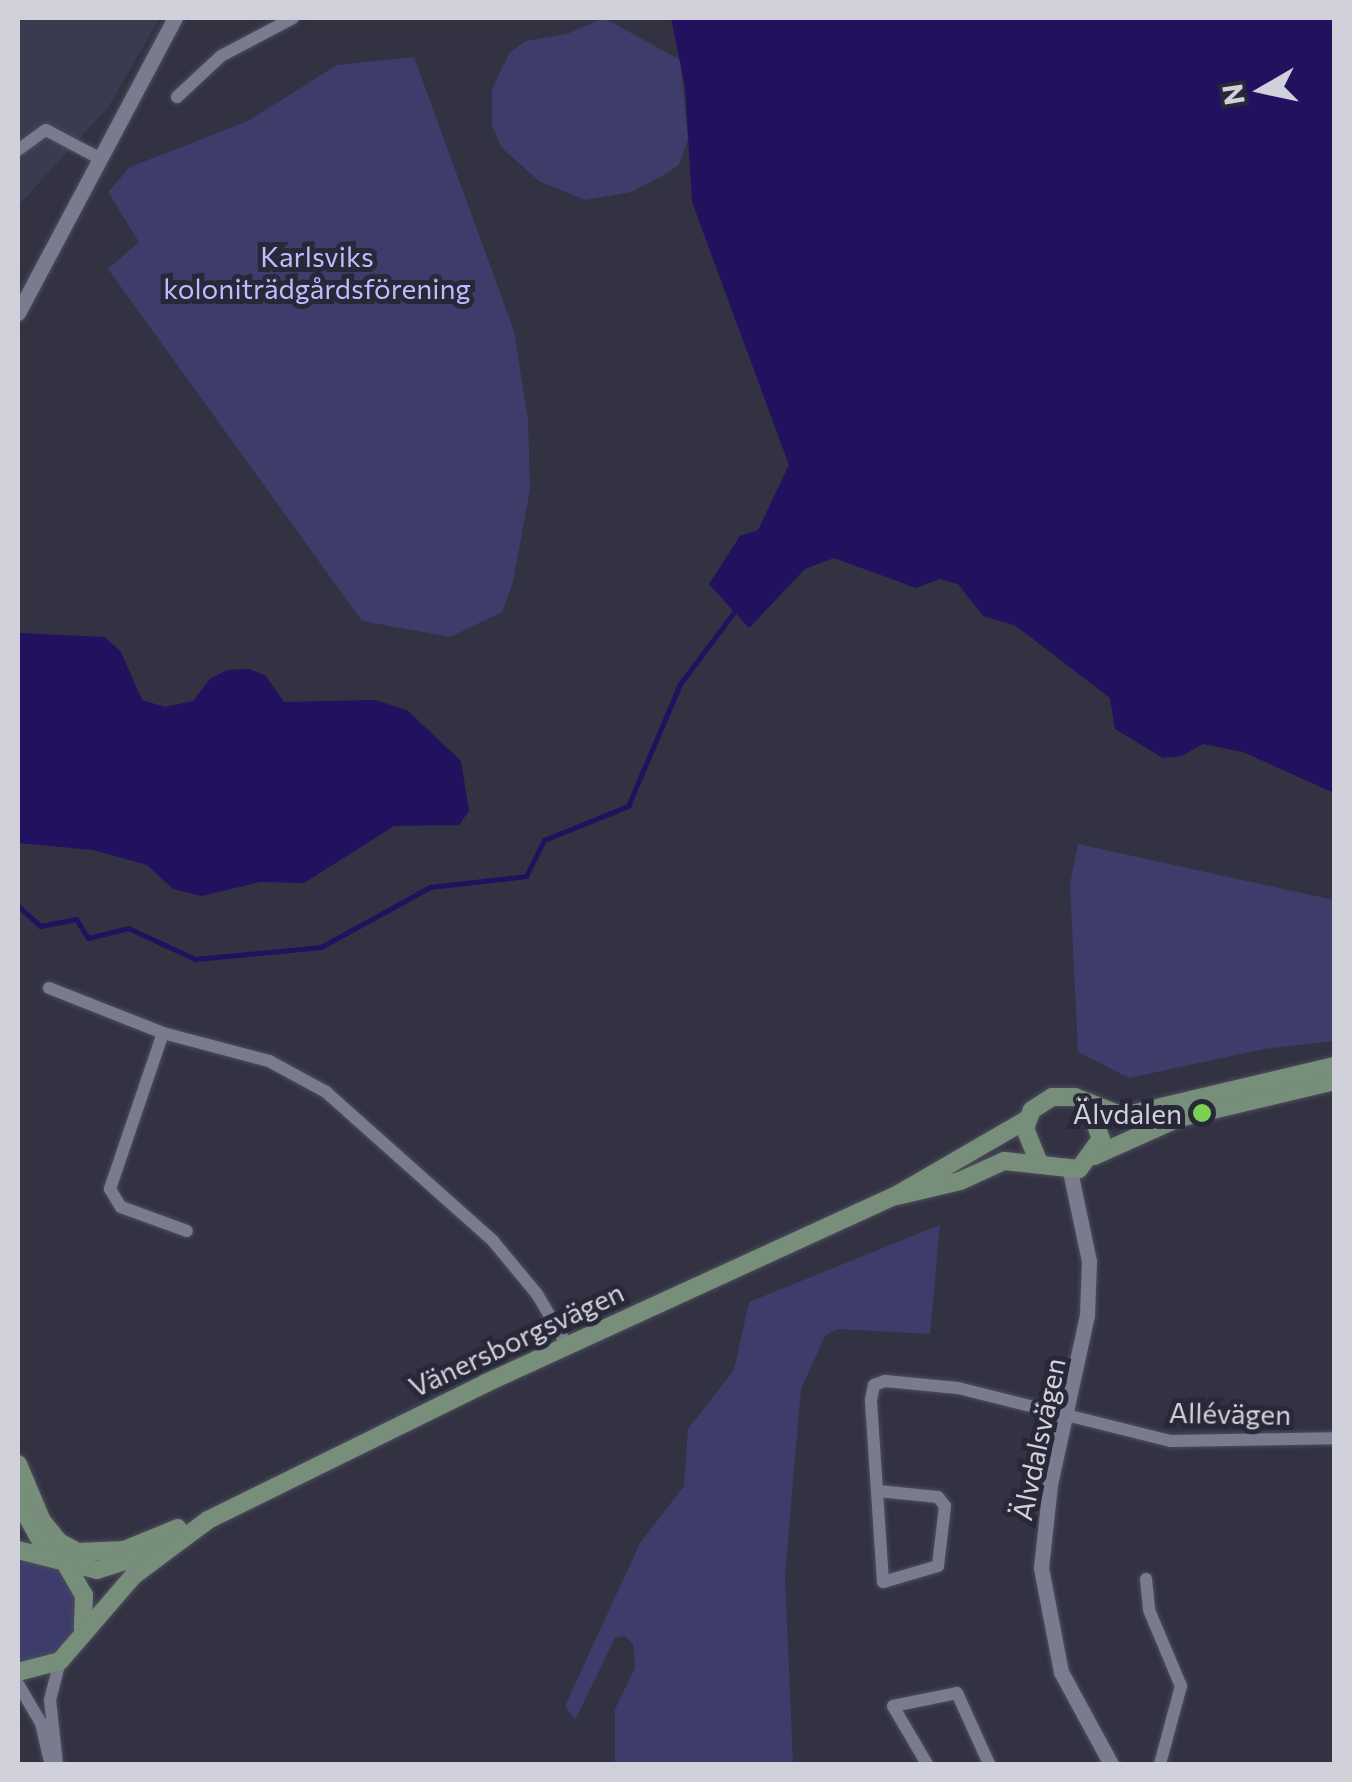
<!DOCTYPE html>
<meta charset="utf-8">
<style>
body{margin:0}
#map{position:relative;width:1352px;height:1782px;overflow:hidden;background:#323243;font-family:Commissioner,sans-serif}
div>[style]{position:absolute}
.built>*{inset:0;background:#3a3a51}
.green>*{inset:0;background:#3e3c6b}
.water>*{inset:0;background:#22115e}
.stream>*{height:5px;margin:-2.5px;padding:0 2.5px;transform-origin:2.5px;border-radius:2.5px;background:#22115e}
.roads{filter:drop-shadow(0 0 2px #4d4d5b) drop-shadow(0 0 2px #4d4d5b)}
.minor>*{height:12px;margin:-6px;padding:0 6px;transform-origin:6px;border-radius:6px;background:#7a7b8e}
.tertiary>*{height:15px;margin:-7.5px;padding:0 7.5px;transform-origin:7.5px;border-radius:7.5px;background:#7a7b8e}
.secondary>*{height:18px;margin:-9px;padding:0 9px;transform-origin:9px;border-radius:9px;background:#778e7a}
.dots>*{width:28px;height:28px;translate:-50% -50%;box-sizing:border-box;border:5px solid #282838;border-radius:50%}
span{translate:-50% -50%;white-space:nowrap;text-align:center;line-height:1.15;-webkit-text-stroke:10px #282838;paint-order:stroke}
.park-label{font-size:28px;color:#bcbcff}
.poi-label{font-size:28px;color:#d1d1dc}
.right{translate:-100% -50%;text-align:right}
.street-label{font-size:28px;color:#d1d1dc}
.frame{position:absolute;inset:0;border:20px solid #d1d1dc;pointer-events:none}
.north{position:absolute;left:1212px;top:40px;width:100px;height:100px;-webkit-text-stroke:8px #282838;paint-order:stroke;rotate:261deg;font-size:28px;font-weight:700;line-height:40px;text-align:center;color:#d1d1dc}
.north::after{content:'';display:block;margin:auto;width:35px;height:45px;background:#d1d1dc;clip-path:polygon(50% 0,100% 100%,50% 72%,0 100%)}
</style>
<div id="map">
<div class="built">
<div style="clip-path:polygon(18px 18px,160px 18px,109px 106px,18px 206px)"></div>
</div>
<div class="green">
<div style="clip-path:polygon(604px 18px,680px 60px,688px 139px,679px 165px,662px 176px,631px 192px,585px 200px,539px 181px,502px 148px,492px 126px,492px 89px,509px 54px,525px 41px,567px 34px)"></div>
<div style="clip-path:polygon(414px 57px,514px 331px,528px 420px,530px 489px,513px 582px,502px 612px,450px 637px,362px 621px,108px 269px,139px 242px,108px 192px,130px 167px,248px 121px,337px 65px)"></div>
<div style="clip-path:polygon(1078px 844px,1334px 900px,1334px 1041px,1264px 1049px,1129px 1078px,1078px 1052px,1070px 885px)"></div>
<div style="clip-path:polygon(940px 1225px,930px 1334px,837px 1329px,825px 1336px,801px 1389px,785px 1576px,793px 1764px,615px 1764px,615px 1709px,635px 1668px,633px 1644px,625px 1636px,615px 1638px,575px 1720px,565px 1706px,640px 1543px,684px 1486px,688px 1429px,734px 1370px,749px 1302px)"></div>
<div style="clip-path:polygon(18px 1559px,52px 1565px,66px 1577px,75px 1592px,77px 1627px,56px 1655px,18px 1664px)"></div>
</div>
<div class="water">
<div style="clip-path:polygon(671px 18px,1334px 18px,1334px 793px,1243px 752px,1203px 744px,1182px 756px,1163px 758px,1115px 729px,1110px 698px,1016px 626px,983px 616px,958px 584px,940px 579px,916px 588px,834px 558px,805px 569px,749px 628px,709px 584px,740px 536px,758px 530px,789px 465px,692px 202px,685px 87px)"></div>
<div style="clip-path:polygon(18px 633px,105px 637px,121px 652px,142px 700px,165px 707px,193px 701px,210px 679px,227px 670px,249px 669px,265px 675px,284px 702px,375px 700px,407px 710px,461px 761px,469px 811px,459px 825px,394px 826px,304px 883px,260px 882px,202px 896px,173px 889px,147px 865px,93px 850px,18px 843px)"></div>
</div>
<div class="stream">
<div style="left:18px;top:906px;width:30px;rotate:42deg"></div>
<div style="left:40px;top:926px;width:37px;rotate:-11deg"></div>
<div style="left:76px;top:919px;width:22px;rotate:58deg"></div>
<div style="left:88px;top:938px;width:41px;rotate:-14deg"></div>
<div style="left:128px;top:928px;width:74px;rotate:24.8deg"></div>
<div style="left:195px;top:959px;width:127px;rotate:-5.4deg"></div>
<div style="left:321px;top:947px;width:124px;rotate:-28.8deg"></div>
<div style="left:430px;top:887px;width:97px;rotate:-6.5deg"></div>
<div style="left:526px;top:876px;width:40px;rotate:-63.4deg"></div>
<div style="left:544px;top:840px;width:91px;rotate:-22deg"></div>
<div style="left:628px;top:806px;width:133px;rotate:-66.9deg"></div>
<div style="left:680px;top:684px;width:90px;rotate:-53.1deg"></div>
</div>
<div class="roads">
<div class="minor">
<div style="left:177px;top:97px;width:60px;rotate:-43deg"></div>
<div style="left:221px;top:56px;width:81px;rotate:-27.8deg"></div>
<div style="left:18px;top:150px;width:34px;rotate:-36deg"></div>
<div style="left:46px;top:130px;width:58px;rotate:27.9deg"></div>
<div style="left:49px;top:988px;width:123px;rotate:21.5deg"></div>
<div style="left:163px;top:1033px;width:110px;rotate:14.8deg"></div>
<div style="left:269px;top:1061px;width:65px;rotate:28.5deg"></div>
<div style="left:326px;top:1092px;width:224px;rotate:41.7deg"></div>
<div style="left:493px;top:1241px;width:69px;rotate:50.3deg"></div>
<div style="left:537px;top:1294px;width:59px;rotate:59.5deg"></div>
<div style="left:163px;top:1033px;width:165px;rotate:108.8deg"></div>
<div style="left:110px;top:1189px;width:21px;rotate:59deg"></div>
<div style="left:121px;top:1207px;width:70px;rotate:20deg"></div>
<div style="left:878px;top:1491px;width:60px;rotate:5.7deg"></div>
<div style="left:938px;top:1497px;width:11px;rotate:52deg"></div>
<div style="left:945px;top:1506px;width:60px;rotate:96.7deg"></div>
<div style="left:938px;top:1566px;width:57px;rotate:163.8deg"></div>
<div style="left:883px;top:1582px;width:182px;rotate:-93.8deg"></div>
<div style="left:871px;top:1400px;width:15px;rotate:-79deg"></div>
<div style="left:874px;top:1385px;width:12px;rotate:-20deg"></div>
<div style="left:885px;top:1381px;width:73px;rotate:5.5deg"></div>
<div style="left:958px;top:1388px;width:219px;rotate:14deg"></div>
<div style="left:1170px;top:1441px;width:164px;rotate:-1deg"></div>
<div style="left:1146px;top:1579px;width:31px;rotate:84deg"></div>
<div style="left:1149px;top:1610px;width:82px;rotate:67.2deg"></div>
<div style="left:1181px;top:1686px;width:81px;rotate:105.1deg"></div>
<div style="left:18px;top:1684px;width:45px;rotate:59.5deg"></div>
<div style="left:41px;top:1723px;width:36px;rotate:77deg"></div>
<div style="left:57px;top:1764px;width:64px;rotate:-96.2deg"></div>
<div style="left:50px;top:1700px;width:40px;rotate:-75.6deg"></div>
<div style="left:927px;top:1764px;width:67px;rotate:-120.4deg"></div>
<div style="left:893px;top:1706px;width:65px;rotate:-11.5deg"></div>
<div style="left:957px;top:1693px;width:78px;rotate:65.7deg"></div>
</div>
<div class="tertiary">
<div style="left:18px;top:313px;width:334px;rotate:-62deg"></div>
<div style="left:1070px;top:1171px;width:92px;rotate:78.1deg"></div>
<div style="left:1089px;top:1261px;width:54px;rotate:92.1deg"></div>
<div style="left:1087px;top:1315px;width:174px;rotate:102.3deg"></div>
<div style="left:1050px;top:1485px;width:83px;rotate:96.2deg"></div>
<div style="left:1041px;top:1568px;width:106px;rotate:79.1deg"></div>
<div style="left:1061px;top:1672px;width:105px;rotate:61.5deg"></div>
</div>
<div class="secondary">
<div style="left:1094px;top:1156px;width:93px;rotate:-24.1deg"></div>
<div style="left:1179px;top:1118px;width:159px;rotate:-13.4deg"></div>
<div style="left:1039px;top:1163px;width:38px;rotate:-112deg"></div>
<div style="left:1025px;top:1128px;width:19px;rotate:-69deg"></div>
<div style="left:1032px;top:1110px;width:24px;rotate:-33deg"></div>
<div style="left:1052px;top:1097px;width:23px"></div>
<div style="left:1075px;top:1097px;width:52px;rotate:21.6deg"></div>
<div style="left:1123px;top:1116px;width:217px;rotate:-13.3deg"></div>
<div style="left:897px;top:1196px;width:65px;rotate:-13.4deg"></div>
<div style="left:960px;top:1181px;width:48px;rotate:-24.4deg"></div>
<div style="left:1004px;top:1161px;width:75px;rotate:6.1deg"></div>
<div style="left:1079px;top:1169px;width:37px;rotate:-54deg"></div>
<div style="left:1101px;top:1139px;width:37px;rotate:-110deg"></div>
<div style="left:18px;top:1464px;width:62px;rotate:67.2deg"></div>
<div style="left:42px;top:1521px;width:27px;rotate:51deg"></div>
<div style="left:59px;top:1542px;width:21px;rotate:28deg"></div>
<div style="left:78px;top:1552px;width:46px;rotate:-2.5deg"></div>
<div style="left:124px;top:1550px;width:58px;rotate:-22.2deg"></div>
<div style="left:18px;top:1500px;width:62px;rotate:60.9deg"></div>
<div style="left:18px;top:1550px;width:81px;rotate:14.2deg"></div>
<div style="left:97px;top:1570px;width:59px;rotate:-17.8deg"></div>
<div style="left:67px;top:1566px;width:34px;rotate:60deg"></div>
<div style="left:84px;top:1595px;width:33px;rotate:92deg"></div>
<div style="left:18px;top:1672px;width:43px;rotate:-14.7deg"></div>
<div style="left:60px;top:1661px;width:112px;rotate:-49.3deg"></div>
<div style="left:133px;top:1576px;width:94px;rotate:-36.7deg"></div>
<div style="left:208px;top:1520px;width:310px;rotate:-26.2deg"></div>
<div style="left:486px;top:1383px;width:450px;rotate:-24.6deg"></div>
<div style="left:895px;top:1196px;width:154px;rotate:-30.1deg"></div>
</div>
</div>
<div class="dots">
<div style="left:1202px;top:1113px;background:#7cd155"></div>
</div>
<div class="park-label">
<span style="left:317px;top:272px">Karlsviks<br>koloniträdgårdsförening</span>
</div>
<div class="poi-label">
<span class="right" style="left:1182px;top:1113px">Älvdalen</span>
</div>
<div class="street-label">
<span style="left:516px;top:1339px;rotate:-25deg">Vänersborgsvägen</span>
<span style="left:1230px;top:1413px;rotate:1deg">Allévägen</span>
<span style="left:1038px;top:1439px;rotate:-78deg">Älvdalsvägen</span>
</div>
<div class="frame"></div>
<div class="north">N</div>
</div>
